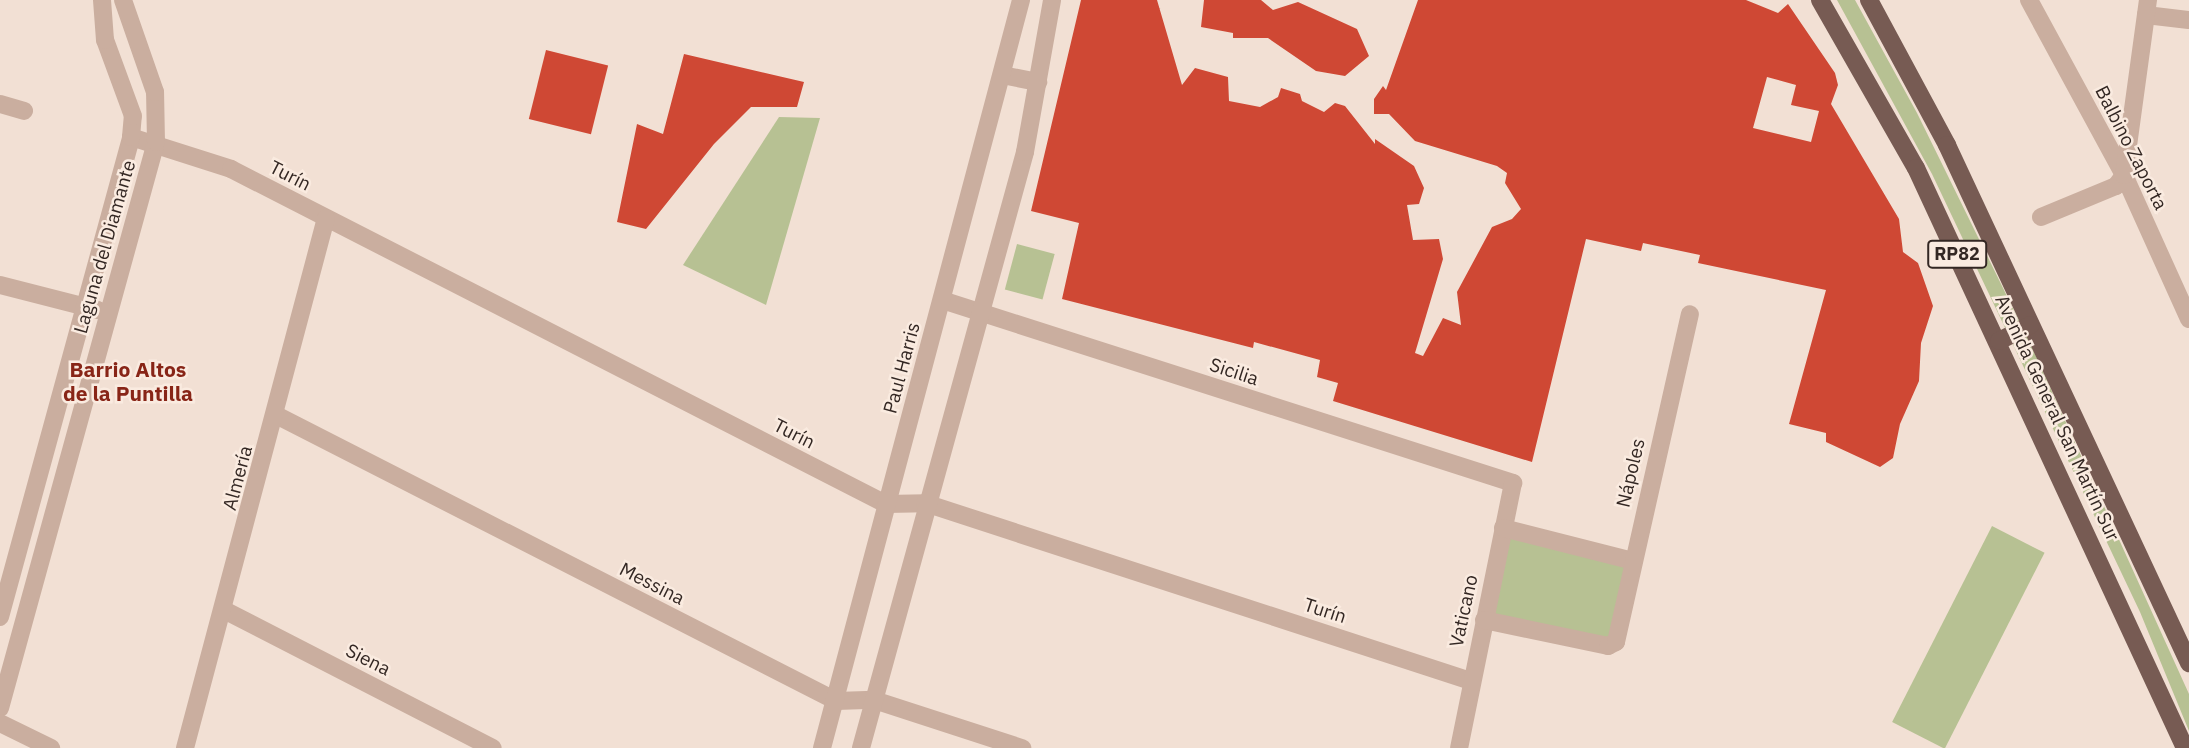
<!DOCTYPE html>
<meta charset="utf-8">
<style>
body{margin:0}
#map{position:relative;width:2189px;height:748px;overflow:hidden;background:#f2e0d4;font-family:"IBM Plex Sans",sans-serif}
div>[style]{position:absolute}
.green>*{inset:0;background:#b7c193;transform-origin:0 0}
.building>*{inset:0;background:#cf4834;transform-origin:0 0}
.minor>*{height:18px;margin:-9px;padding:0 9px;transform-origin:9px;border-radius:9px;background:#caae9f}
.major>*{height:18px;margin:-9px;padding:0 9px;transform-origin:9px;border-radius:9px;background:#775b53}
span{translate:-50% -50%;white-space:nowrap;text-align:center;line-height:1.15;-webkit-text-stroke:5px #faebe0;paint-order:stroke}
.shield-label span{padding:2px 5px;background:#faebe0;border:2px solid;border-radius:5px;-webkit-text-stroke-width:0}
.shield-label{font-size:18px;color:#332723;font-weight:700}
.street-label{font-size:19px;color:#332723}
.neighbourhood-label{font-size:21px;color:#882517;font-weight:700}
</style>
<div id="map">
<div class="green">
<div style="clip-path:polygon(1837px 0,1855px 0,1917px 113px,2030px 343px,2189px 694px,2189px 731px,2140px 612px,1932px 174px)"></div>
<div style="clip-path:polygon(779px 117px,820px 118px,766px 305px,683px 265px)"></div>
<div style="left:1017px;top:244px;width:39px;height:47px;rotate:15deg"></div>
<div style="left:1992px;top:526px;width:59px;height:220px;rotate:27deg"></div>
<div style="left:1503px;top:528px;width:134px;height:94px;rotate:14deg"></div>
</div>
<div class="building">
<div style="clip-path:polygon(evenodd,1081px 0,1157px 0,1182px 85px,1195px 68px,1228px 77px,1229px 101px,1260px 107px,1278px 97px,1281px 88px,1300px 94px,1302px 101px,1324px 112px,1335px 103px,1345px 106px,1375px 144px,1375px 139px,1414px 166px,1424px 188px,1419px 204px,1407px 205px,1413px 240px,1439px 239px,1443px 259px,1415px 353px,1423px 356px,1443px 318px,1461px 325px,1457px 292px,1492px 227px,1512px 219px,1521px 209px,1505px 183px,1507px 173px,1497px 166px,1415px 141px,1389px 114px,1374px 114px,1374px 99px,1383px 86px,1386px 90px,1418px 0,1746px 0,1778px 13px,1788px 4px,1835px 73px,1838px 85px,1831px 104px,1899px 219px,1903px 252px,1918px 263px,1933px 306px,1921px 343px,1919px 381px,1900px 424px,1893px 458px,1880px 467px,1826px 442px,1826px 433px,1789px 424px,1826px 290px,1698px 263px,1700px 255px,1643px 243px,1641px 251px,1586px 239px,1532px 462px,1333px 401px,1338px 383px,1317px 377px,1320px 360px,1254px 342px,1253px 348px,1062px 299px,1079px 223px,1031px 211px,1081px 0,1767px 77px,1796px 85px,1791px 105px,1819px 111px,1811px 142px,1753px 128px,1767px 77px)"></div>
<div style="clip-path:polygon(1204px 0,1261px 0,1273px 10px,1298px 2px,1357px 29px,1369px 56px,1345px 76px,1316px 71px,1268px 38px,1233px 38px,1233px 33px,1201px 27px)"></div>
<div style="left:546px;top:50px;width:64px;height:71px;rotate:14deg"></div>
<div style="clip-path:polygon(684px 54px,804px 82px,797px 107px,751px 107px,714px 144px,646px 229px,617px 222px,637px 124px,663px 134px)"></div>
</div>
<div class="minor">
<div style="left:2029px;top:0;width:199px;rotate:61.5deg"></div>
<div style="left:2124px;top:175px;width:158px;rotate:65.7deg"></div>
<div style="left:2146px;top:15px;width:43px;rotate:6.6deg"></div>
<div style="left:1002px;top:75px;width:37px;rotate:11deg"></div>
<div style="left:0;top:104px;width:25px;rotate:16deg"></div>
<div style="left:131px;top:137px;width:105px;rotate:17.7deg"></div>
<div style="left:231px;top:169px;width:736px;rotate:27.09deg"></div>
<div style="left:886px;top:504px;width:39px;rotate:-1deg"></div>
<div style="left:925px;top:503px;width:574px;rotate:18.06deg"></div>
<div style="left:2041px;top:217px;width:81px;rotate:-22.5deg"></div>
<div style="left:2116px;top:186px;width:14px;rotate:-54deg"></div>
<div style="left:2124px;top:175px;width:177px;rotate:-82.2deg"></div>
<div style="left:0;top:285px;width:101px;rotate:14.3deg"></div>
<div style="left:942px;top:300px;width:600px;rotate:17.77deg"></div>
<div style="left:1513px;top:483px;width:270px;rotate:101.5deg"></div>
<div style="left:276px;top:415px;width:629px;rotate:27.05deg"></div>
<div style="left:836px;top:701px;width:38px;rotate:-2deg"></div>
<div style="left:874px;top:700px;width:156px;rotate:18deg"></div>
<div style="left:1503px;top:528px;width:134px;rotate:14.2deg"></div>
<div style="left:224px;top:610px;width:302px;rotate:27.2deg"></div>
<div style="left:0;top:617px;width:498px;rotate:-74.7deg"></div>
<div style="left:131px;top:137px;width:21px;rotate:-85deg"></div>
<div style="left:133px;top:116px;width:81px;rotate:-110.2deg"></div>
<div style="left:105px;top:40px;width:40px;rotate:-94.3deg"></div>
<div style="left:1484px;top:620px;width:127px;rotate:11.8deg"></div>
<div style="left:1608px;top:646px;width:9px;rotate:-27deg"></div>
<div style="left:1616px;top:642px;width:336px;rotate:-77.3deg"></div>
<div style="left:0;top:708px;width:587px;rotate:-74.59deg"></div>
<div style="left:156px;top:142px;width:50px;rotate:-91.1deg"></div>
<div style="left:155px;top:92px;width:97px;rotate:-109.2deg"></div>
<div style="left:0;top:723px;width:57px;rotate:26.1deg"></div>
<div style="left:185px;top:748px;width:548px;rotate:-75.1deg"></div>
<div style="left:822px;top:748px;width:774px;rotate:-75.1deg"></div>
<div style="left:861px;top:748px;width:618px;rotate:-74.61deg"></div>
<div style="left:1025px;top:152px;width:154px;rotate:-79.9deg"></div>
</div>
<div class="major">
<div style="left:1820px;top:0;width:193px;rotate:60.3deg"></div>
<div style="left:1916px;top:168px;width:639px;rotate:65.12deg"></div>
<div style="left:1869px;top:0;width:165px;rotate:61.7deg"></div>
<div style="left:1947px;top:145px;width:572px;rotate:64.96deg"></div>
<div style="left:1999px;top:341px;width:35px;rotate:-27deg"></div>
</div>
<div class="shield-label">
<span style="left:1957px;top:254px">RP82</span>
</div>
<div class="street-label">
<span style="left:2131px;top:148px;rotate:63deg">Balbino Zaporta</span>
<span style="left:290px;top:176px;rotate:27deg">Turín</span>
<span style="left:105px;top:247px;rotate:-74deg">Laguna del Diamante</span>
<span style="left:902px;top:368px;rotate:-75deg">Paul Harris</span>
<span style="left:1234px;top:372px;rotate:18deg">Sicilia</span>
<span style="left:2057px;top:418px;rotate:65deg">Avenida General San Martín Sur</span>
<span style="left:794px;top:434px;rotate:27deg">Turín</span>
<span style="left:1631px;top:473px;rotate:-77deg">Nápoles</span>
<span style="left:238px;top:478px;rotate:-75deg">Almería</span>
<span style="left:652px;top:584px;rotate:27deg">Messina</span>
<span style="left:1325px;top:611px;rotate:18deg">Turín</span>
<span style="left:1464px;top:611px;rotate:-78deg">Vaticano</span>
<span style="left:368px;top:660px;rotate:27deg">Siena</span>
</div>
<div class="neighbourhood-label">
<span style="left:128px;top:381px">Barrio Altos<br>de la Puntilla</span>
</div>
</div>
